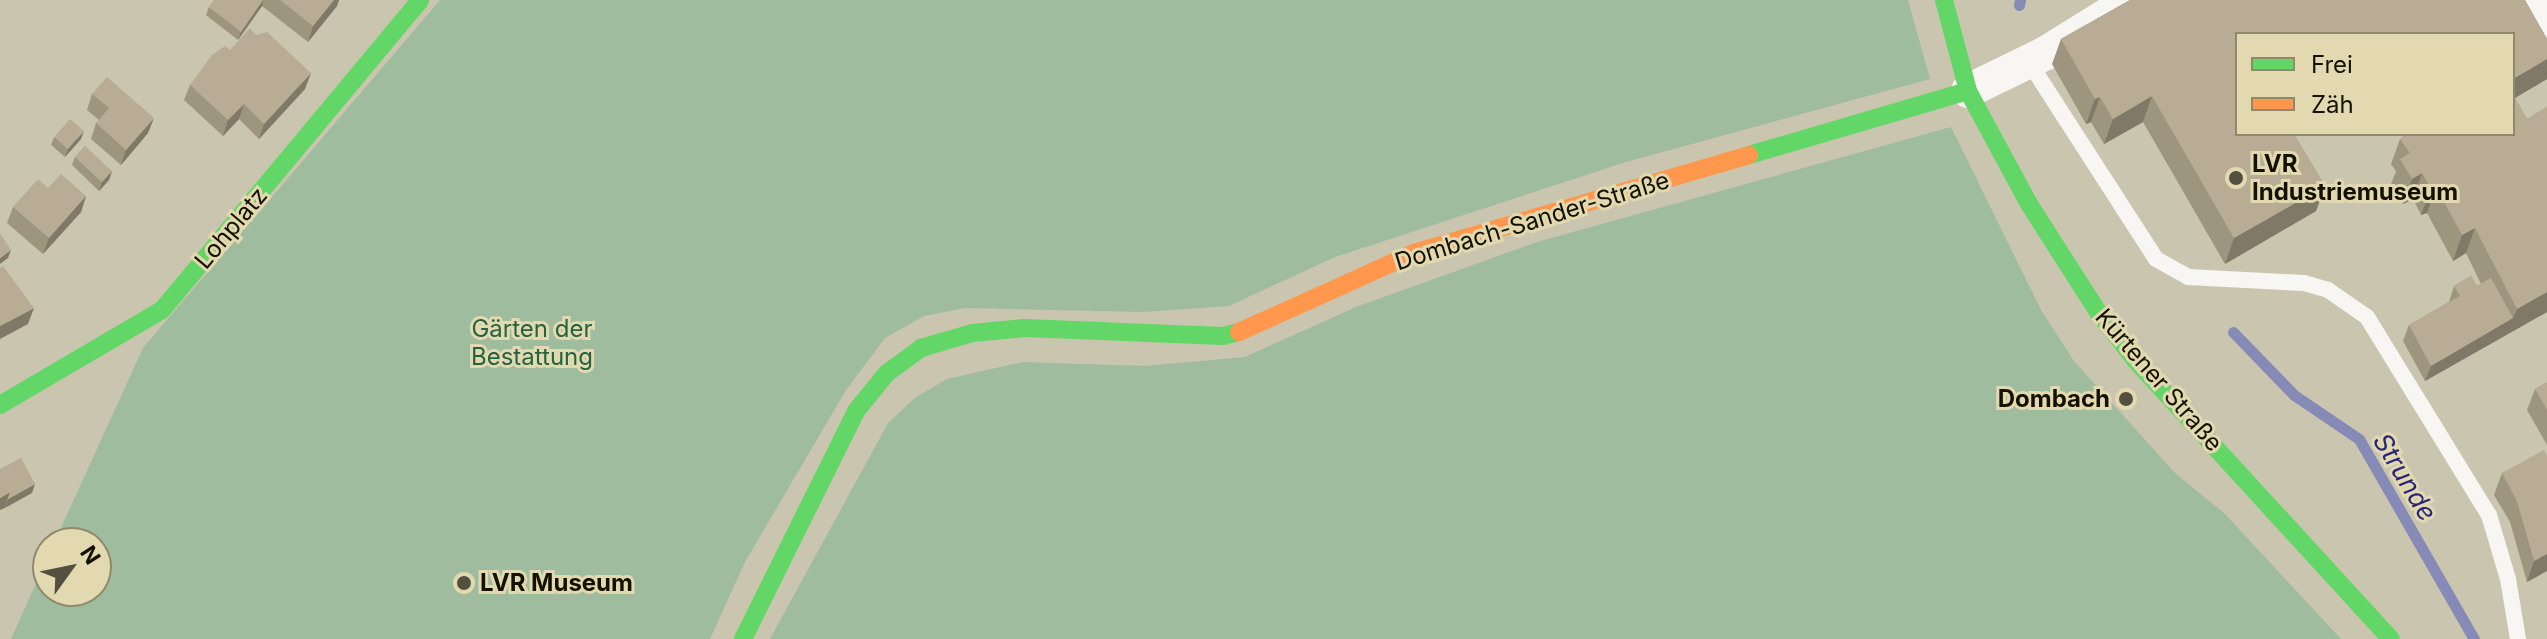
<!DOCTYPE html>
<meta charset="utf-8">
<style>
body{margin:0}
#map{position:relative;width:2547px;height:639px;overflow:hidden;background:#cac5ae;font-family:Inter,sans-serif}
div>[style]{position:absolute}
.green>*{inset:0;background:#9fbc9f}
.stream>*{height:11px;margin:-5.5px;padding:0 5.5px;transform-origin:5.5px;border-radius:5.5px;background:#858ab6}
.lane>*{height:16px;margin:-8px;padding:0 8px;transform-origin:8px;border-radius:8px;background:#f7f6f3}
.street>*{height:34px;margin:-17px;padding:0 17px;transform-origin:17px;border-radius:17px;background:#f7f6f3}
.fast>*{height:18px;margin:-9px;padding:0 9px;transform-origin:9px;border-radius:9px;background:#63d668}
.slow>*{height:18px;margin:-9px;padding:0 9px;transform-origin:9px;border-radius:9px;background:#ff974d}
.wall>*{inset:0;background:#9e957f}
.shaded-wall>*{inset:0;background:#817968}
.building>*{inset:0;background:#b8ad94;transform-origin:0 0}
.dots>*{width:22px;height:22px;translate:-50% -50%;box-sizing:border-box;border:4px solid #e3d9b0;border-radius:50%}
span{translate:-50% -50%;white-space:nowrap;text-align:center;line-height:1.15;-webkit-text-stroke:6px #e3d9b0;paint-order:stroke}
.poi-label{font-size:24px;color:#141103;font-weight:700}
.left{translate:0 -50%;text-align:left}
.right{translate:-100% -50%;text-align:right}
.street-label{font-size:24px;color:#141103}
.park-label{font-size:24px;color:#246342}
.water-label{font-size:26px;color:#28257b;font-style:italic}
.legend{position:absolute;left:2235px;top:32px;width:280px;height:104px;box-sizing:border-box;background:#e3d9b0;border:2px solid #90896b;margin:0;padding:10px 14px;list-style:none;font-size:24px;color:#141103}
.legend li{display:flex;align-items:center;gap:16px;height:40px}
.legend b{width:40px;border:2px solid #90896b}
.north{position:absolute;left:32px;top:527px;width:80px;height:80px;box-sizing:border-box;background:#e3d9b0;border:2px solid #90896b;border-radius:50%;rotate:57deg;font-size:22px;font-weight:700;line-height:32px;text-align:center;color:#141103}
.north::after{content:'';display:block;margin:auto;width:28px;height:36px;background:#54503f;clip-path:polygon(50% 0,100% 100%,50% 72%,0 100%)}
</style>
<div id="map">
<div class="green">
<div style="clip-path:polygon(440px 0,1908px 0,1930px 79px,1626px 162px,1335px 257px,1229px 306px,1143px 312px,965px 308px,924px 316px,885px 338px,846px 390px,745px 562px,710px 639px,11px 639px,48px 557px,48px 591px,96px 591px,96px 543px,54px 543px,143px 348px)"></div>
<div style="clip-path:polygon(1951px 127px,2041px 310px,2074px 361px,2175px 473px,2225px 514px,2341px 639px,770px 639px,888px 423px,916px 397px,947px 379px,1023px 362px,1144px 366px,1245px 357px,1356px 307px,1537px 242px)"></div>
</div>
<div class="stream">
<div style="left:2019px;top:5px;width:5px;rotate:-79deg"></div>
<div style="left:2233px;top:332px;width:88px;rotate:45.9deg"></div>
<div style="left:2294px;top:395px;width:78px;rotate:34.1deg"></div>
<div style="left:2359px;top:439px;width:231px;rotate:60.1deg"></div>
</div>
<div class="lane">
<div style="left:2029px;top:62px;width:234px;rotate:57.2deg"></div>
<div style="left:2156px;top:259px;width:37px;rotate:29deg"></div>
<div style="left:2188px;top:277px;width:116px;rotate:3deg"></div>
<div style="left:2304px;top:283px;width:25px;rotate:16deg"></div>
<div style="left:2328px;top:290px;width:47px;rotate:34.7deg"></div>
<div style="left:2367px;top:317px;width:233px;rotate:58.4deg"></div>
<div style="left:2489px;top:515px;width:67px;rotate:73.5deg"></div>
<div style="left:2508px;top:579px;width:61px;rotate:80.5deg"></div>
</div>
<div class="street">
<div style="left:2533px;top:0;width:25px;rotate:56deg"></div>
<div style="left:1968px;top:91px;width:87px;rotate:-26deg"></div>
<div style="left:2046px;top:53px;width:100px;rotate:-31.9deg"></div>
</div>
<div class="fast">
<div style="left:1944px;top:0;width:94px;rotate:75.2deg"></div>
<div style="left:1968px;top:91px;width:128px;rotate:61.6deg"></div>
<div style="left:2029px;top:204px;width:128px;rotate:57.4deg"></div>
<div style="left:2098px;top:312px;width:62px;rotate:52.2deg"></div>
<div style="left:2136px;top:361px;width:377px;rotate:47.5deg"></div>
<div style="left:1749px;top:155px;width:228px;rotate:-16.3deg"></div>
<div style="left:0;top:405px;width:188px;rotate:-30.4deg"></div>
<div style="left:162px;top:310px;width:403px;rotate:-50.2deg"></div>
<div style="left:743px;top:639px;width:254px;rotate:-63.6deg"></div>
<div style="left:856px;top:411px;width:49px;rotate:-50.8deg"></div>
<div style="left:887px;top:373px;width:42px;rotate:-36.3deg"></div>
<div style="left:921px;top:348px;width:53px;rotate:-16.4deg"></div>
<div style="left:972px;top:333px;width:53px;rotate:-5.4deg"></div>
<div style="left:1025px;top:328px;width:198px;rotate:2.3deg"></div>
<div style="left:1223px;top:336px;width:16px;rotate:-14deg"></div>
</div>
<div class="slow">
<div style="left:1239px;top:332px;width:192px;rotate:-24.3deg"></div>
<div style="left:1414px;top:253px;width:349px;rotate:-16.3deg"></div>
</div>
<div class="wall">
<div style="clip-path:polygon(214px 0,339px 0,337px 6px,308px 42px,262px 6px,238px 40px,206px 15px,209px 7px)"></div>
<div style="clip-path:polygon(2130px 0,2525px 0,2547px 39px,2547px 79px,2515px 98px,2527px 119px,2547px 107px,2547px 312px,2425px 381px,2403px 341px,2409px 325px,2449px 302px,2454px 286px,2471px 276px,2477px 286px,2481px 284px,2466px 253px,2453px 261px,2427px 213px,2421px 215px,2413px 199px,2403px 204px,2391px 184px,2396px 171px,2391px 164px,2400px 139px,2407px 134px,2513px 134px,2513px 34px,2237px 34px,2237px 134px,2294px 134px,2325px 186px,2316px 211px,2225px 264px,2143px 122px,2104px 144px,2091px 122px,2086px 124px,2052px 64px,2061px 39px)"></div>
<div style="clip-path:polygon(230px 50px,305px 89px,259px 139px,239px 119px,223px 136px,184px 100px,190px 85px)"></div>
<div style="clip-path:polygon(92px 94px,148px 133px,121px 165px,91px 139px,96px 123px,99px 120px,87px 110px)"></div>
<div style="clip-path:polygon(54px 137px,81px 139px,65px 157px,51px 145px)"></div>
<div style="clip-path:polygon(75px 157px,112px 171px,109px 180px,99px 191px,72px 165px)"></div>
<div style="clip-path:polygon(48px 188px,86px 196px,81px 212px,43px 254px,7px 223px,13px 207px)"></div>
<div style="clip-path:polygon(2547px 382px,2547px 445px,2527px 410px,2535px 389px)"></div>
<div style="clip-path:polygon(2547px 456px,2547px 571px,2527px 582px,2510px 522px,2494px 495px,2502px 473px)"></div>
</div>
<div class="shaded-wall">
<div style="clip-path:polygon(263px 0,262px 6px,238px 40px,241px 32px)"></div>
<div style="clip-path:polygon(334px 0,339px 0,337px 6px,308px 42px,313px 26px)"></div>
<div style="clip-path:polygon(2547px 59px,2547px 79px,2513px 99px,2513px 79px)"></div>
<div style="clip-path:polygon(311px 73px,305px 89px,259px 139px,264px 124px)"></div>
<div style="clip-path:polygon(2152px 96px,2143px 122px,2104px 144px,2113px 119px)"></div>
<div style="clip-path:polygon(2100px 97px,2091px 122px,2086px 124px,2095px 99px)"></div>
<div style="clip-path:polygon(244px 104px,239px 119px,223px 136px,228px 120px)"></div>
<div style="clip-path:polygon(154px 118px,148px 133px,121px 165px,126px 150px)"></div>
<div style="clip-path:polygon(84px 131px,81px 139px,65px 157px,68px 149px)"></div>
<div style="clip-path:polygon(112px 171px,109px 180px,99px 191px,102px 182px)"></div>
<div style="clip-path:polygon(2422px 173px,2413px 199px,2403px 204px,2412px 179px)"></div>
<div style="clip-path:polygon(2325px 186px,2316px 211px,2225px 264px,2234px 238px)"></div>
<div style="clip-path:polygon(2436px 187px,2427px 213px,2421px 215px,2431px 189px)"></div>
<div style="clip-path:polygon(86px 196px,81px 212px,43px 254px,49px 238px)"></div>
<div style="clip-path:polygon(2475px 228px,2466px 253px,2453px 261px,2462px 235px)"></div>
<div style="clip-path:polygon(11px 250px,8px 258px,0 264px,0 258px)"></div>
<div style="clip-path:polygon(2547px 292px,2547px 312px,2425px 381px,2431px 366px,2513px 318px,2517px 309px)"></div>
<div style="clip-path:polygon(34px 308px,28px 324px,0 339px,0 326px)"></div>
<div style="clip-path:polygon(35px 484px,32px 493px,5px 508px,8px 499px)"></div>
<div style="clip-path:polygon(10px 492px,5px 508px,0 510px,0 498px)"></div>
<div style="clip-path:polygon(2547px 554px,2547px 571px,2527px 582px,2534px 561px)"></div>
</div>
<div class="building">
<div style="clip-path:polygon(214px 0,263px 0,241px 32px,209px 7px)"></div>
<div style="clip-path:polygon(280px 0,334px 0,313px 26px)"></div>
<div style="clip-path:polygon(2130px 0,2525px 0,2547px 39px,2547px 59px,2513px 79px,2513px 34px,2237px 34px,2237px 134px,2294px 134px,2325px 186px,2234px 238px,2152px 96px,2113px 119px,2100px 97px,2095px 99px,2061px 39px)"></div>
<div style="clip-path:polygon(250px 28px,256px 35px,267px 32px,311px 73px,264px 124px,244px 104px,228px 120px,190px 85px,212px 55px,225px 46px,230px 50px)"></div>
<div style="clip-path:polygon(107px 77px,154px 118px,126px 150px,96px 123px,109px 108px,92px 94px)"></div>
<div style="clip-path:polygon(2513px 95px,2527px 119px,2547px 107px,2547px 292px,2517px 309px,2475px 228px,2462px 235px,2436px 187px,2431px 189px,2422px 173px,2412px 179px,2400px 159px,2410px 153px,2400px 139px,2409px 134px,2513px 134px)"></div>
<div style="left:70px;top:119px;width:18px;height:24px;rotate:41deg"></div>
<div style="left:85px;top:146px;width:37px;height:15px;rotate:43deg"></div>
<div style="clip-path:polygon(61px 174px,86px 196px,49px 238px,13px 207px,38px 179px,48px 188px)"></div>
<div style="clip-path:polygon(0 233px,11px 250px,0 258px)"></div>
<div style="clip-path:polygon(3px 266px,34px 308px,0 326px,0 268px)"></div>
<div style="clip-path:polygon(2471px 276px,2477px 286px,2491px 278px,2513px 318px,2431px 366px,2409px 325px,2460px 296px,2454px 286px)"></div>
<div style="clip-path:polygon(2547px 382px,2547px 410px,2535px 389px)"></div>
<div style="clip-path:polygon(2544px 450px,2547px 456px,2547px 554px,2534px 561px,2517px 501px,2502px 473px)"></div>
<div style="clip-path:polygon(21px 458px,35px 484px,8px 499px,10px 492px,0 474px,0 469px)"></div>
<div style="clip-path:polygon(0 474px,10px 492px,0 498px)"></div>
</div>
<div class="dots">
<div style="left:2236px;top:178px;background:#54503f"></div>
<div style="left:2126px;top:399px;background:#54503f"></div>
<div style="left:464px;top:583px;background:#54503f"></div>
</div>
<div class="poi-label">
<span class="left" style="left:2252px;top:178px">LVR<br>Industriemuseum</span>
<span class="right" style="left:2110px;top:399px">Dombach</span>
<span class="left" style="left:480px;top:583px">LVR Museum</span>
</div>
<div class="street-label">
<span style="left:1532px;top:221px;rotate:-17deg">Dombach-Sander-Straße</span>
<span style="left:231px;top:228px;rotate:-50deg">Lohplatz</span>
<span style="left:2159px;top:380px;rotate:49deg">Kürtener Straße</span>
</div>
<div class="park-label">
<span style="left:532px;top:343px">Gärten der<br>Bestattung</span>
</div>
<div class="water-label">
<span style="left:2405px;top:477px;rotate:59deg">Strunde</span>
</div>
<ul class="legend">
<li><b style="height:10px;background:#63d668"></b>Frei</li>
<li><b style="height:10px;background:#ff974d"></b>Zäh</li>
</ul>
<div class="north">N</div>
</div>
